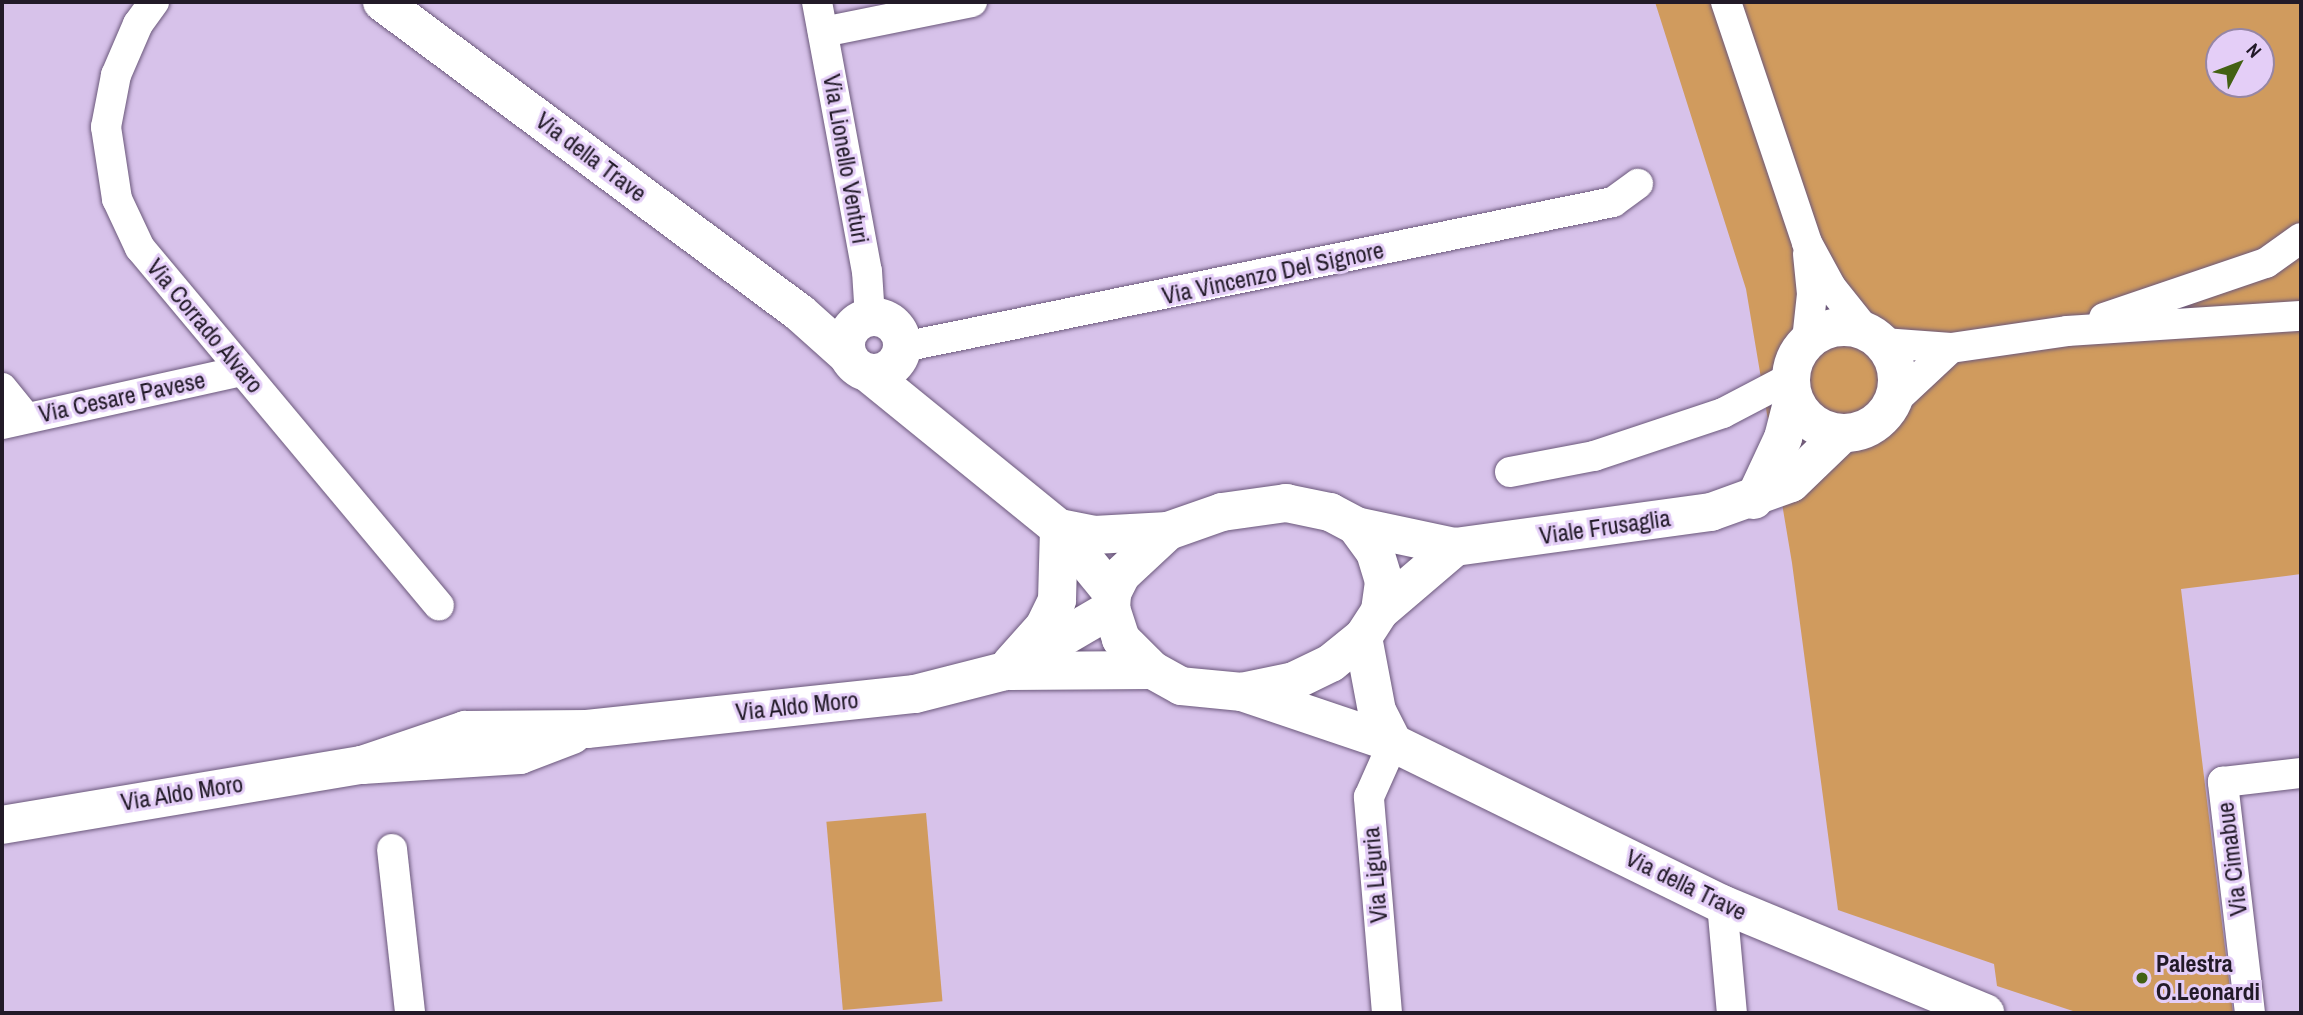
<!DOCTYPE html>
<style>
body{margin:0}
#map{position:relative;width:2303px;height:1015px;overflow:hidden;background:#d7c2ea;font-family:"Archivo Narrow",sans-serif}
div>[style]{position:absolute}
.green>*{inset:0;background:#d09b5e;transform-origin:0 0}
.roads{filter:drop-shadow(0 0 2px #6b587b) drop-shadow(0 0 2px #6b587b)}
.minor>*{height:30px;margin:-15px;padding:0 15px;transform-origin:15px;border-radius:15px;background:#fff}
.tertiary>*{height:38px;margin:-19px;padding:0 19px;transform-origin:19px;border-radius:19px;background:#fff}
.tertiary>.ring{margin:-19px;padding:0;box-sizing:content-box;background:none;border:38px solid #fff;border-radius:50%}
.secondary>*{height:38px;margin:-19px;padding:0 19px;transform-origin:19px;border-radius:19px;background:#fff}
.secondary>.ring{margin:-19px;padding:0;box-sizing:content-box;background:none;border:38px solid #fff;border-radius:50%}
.dots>*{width:19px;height:19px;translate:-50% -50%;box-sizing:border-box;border:4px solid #e4cef7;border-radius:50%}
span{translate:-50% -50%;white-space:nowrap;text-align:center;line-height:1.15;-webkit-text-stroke:6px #e4cef7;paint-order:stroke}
.street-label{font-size:24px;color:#221a28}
.poi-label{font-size:24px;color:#221a28;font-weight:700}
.left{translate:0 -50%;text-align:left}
.frame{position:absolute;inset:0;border:4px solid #221a28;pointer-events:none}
.north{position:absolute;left:2205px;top:28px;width:70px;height:70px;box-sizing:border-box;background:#e4cef7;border:2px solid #9686a4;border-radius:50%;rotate:48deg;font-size:19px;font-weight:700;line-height:28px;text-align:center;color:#221a28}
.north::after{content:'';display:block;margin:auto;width:24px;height:32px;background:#436113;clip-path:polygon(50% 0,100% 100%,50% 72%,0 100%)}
</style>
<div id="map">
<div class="green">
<div style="clip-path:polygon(evenodd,1655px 2px,2301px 2px,2301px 574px,2181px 589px,2233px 1013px,2079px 1013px,1997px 986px,1994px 964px,1838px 910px,1792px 563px,1746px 289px,1655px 2px,2219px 42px,2261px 42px,2261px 84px,2219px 84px,2219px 42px)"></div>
<div style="left:926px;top:813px;width:189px;height:100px;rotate:85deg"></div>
</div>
<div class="roads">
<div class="minor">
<div style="left:154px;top:2px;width:27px;rotate:126deg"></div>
<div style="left:138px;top:24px;width:56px;rotate:113.3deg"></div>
<div style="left:116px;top:75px;width:53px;rotate:100.9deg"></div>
<div style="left:106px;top:127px;width:73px;rotate:81.3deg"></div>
<div style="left:117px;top:199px;width:54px;rotate:64.9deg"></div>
<div style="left:140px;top:248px;width:466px;rotate:50.1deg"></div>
<div style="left:817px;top:2px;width:274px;rotate:79.5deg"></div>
<div style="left:867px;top:271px;width:46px;rotate:86.3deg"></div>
<div style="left:1726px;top:2px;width:254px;rotate:71.4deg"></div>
<div style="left:1807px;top:243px;width:50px;rotate:61.4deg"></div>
<div style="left:1831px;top:287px;width:56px;rotate:51.5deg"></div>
<div style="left:823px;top:32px;width:152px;rotate:-11.4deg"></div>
<div style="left:2104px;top:318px;width:171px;rotate:-18.8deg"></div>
<div style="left:2266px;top:263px;width:43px;rotate:-35.5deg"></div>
<div style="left:1807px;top:340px;width:46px;rotate:-83.8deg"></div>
<div style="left:1812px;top:294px;width:40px;rotate:-95.7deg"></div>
<div style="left:1883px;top:343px;width:68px;rotate:4.2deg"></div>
<div style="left:1951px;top:348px;width:117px;rotate:-8.3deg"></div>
<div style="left:2067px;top:331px;width:234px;rotate:-3.7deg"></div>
<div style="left:903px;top:347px;width:725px;rotate:-11.54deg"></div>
<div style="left:1613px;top:202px;width:31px;rotate:-36deg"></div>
<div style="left:2px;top:388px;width:38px;rotate:51deg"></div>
<div style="left:1893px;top:402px;width:79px;rotate:-43deg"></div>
<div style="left:2px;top:424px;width:246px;rotate:-12.5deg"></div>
<div style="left:1510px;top:472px;width:86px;rotate:-10.8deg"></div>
<div style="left:1594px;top:456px;width:136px;rotate:-18.4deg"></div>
<div style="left:1723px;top:413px;width:76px;rotate:-27.6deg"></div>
<div style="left:392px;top:849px;width:165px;rotate:83.7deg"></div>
<div style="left:1722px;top:904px;width:109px;rotate:84.8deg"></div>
<div style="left:1387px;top:1013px;width:217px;rotate:-94.8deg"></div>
<div style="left:1369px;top:797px;width:59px;rotate:-66deg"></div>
<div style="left:2250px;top:1013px;width:233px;rotate:-96.7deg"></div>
<div style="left:2223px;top:782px;width:79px;rotate:-6.6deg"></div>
</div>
<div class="tertiary">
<div class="ring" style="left:1791px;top:327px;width:68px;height:68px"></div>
<div style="left:1754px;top:500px;width:68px;rotate:-64.9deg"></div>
<div style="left:1783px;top:438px;width:40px;rotate:-75.6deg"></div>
<div style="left:1356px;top:526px;width:101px;rotate:12deg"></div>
<div style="left:1455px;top:547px;width:258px;rotate:-7.8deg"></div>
<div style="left:1711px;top:512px;width:85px;rotate:-19.9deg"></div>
<div style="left:1791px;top:483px;width:71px;rotate:-43.9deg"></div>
<div style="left:1380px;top:611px;width:99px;rotate:-40.5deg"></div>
<div style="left:1363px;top:637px;width:75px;rotate:79.3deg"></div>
<div style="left:1377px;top:711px;width:36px;rotate:63deg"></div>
<div style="left:1011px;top:664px;width:50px;rotate:-48.3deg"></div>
<div style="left:1044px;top:627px;width:30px;rotate:-64deg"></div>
<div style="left:1057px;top:600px;width:72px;rotate:-88.4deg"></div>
<div style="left:1242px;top:692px;width:159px;rotate:18.7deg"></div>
<div style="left:1393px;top:743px;width:366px;rotate:26.1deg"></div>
<div style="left:1722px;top:904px;width:285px;rotate:22.5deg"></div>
</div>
<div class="secondary">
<div style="left:382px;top:2px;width:521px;rotate:36.65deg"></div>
<div style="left:800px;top:313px;width:63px;rotate:41.8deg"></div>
<div class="ring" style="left:846px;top:317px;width:18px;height:18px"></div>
<div style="left:868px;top:373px;width:246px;rotate:39.1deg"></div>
<div style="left:1059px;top:528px;width:84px;rotate:50.8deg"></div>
<div style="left:1286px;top:503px;width:45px;rotate:11.6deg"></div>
<div style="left:1330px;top:512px;width:30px;rotate:28deg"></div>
<div style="left:1356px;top:526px;width:32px;rotate:54deg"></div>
<div style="left:1375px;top:552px;width:31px;rotate:73deg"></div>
<div style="left:1384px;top:582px;width:29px;rotate:98deg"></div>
<div style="left:1380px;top:611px;width:31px;rotate:123deg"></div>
<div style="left:1363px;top:637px;width:41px;rotate:140.9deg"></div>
<div style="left:1331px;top:663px;width:41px;rotate:154.1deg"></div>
<div style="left:1294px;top:681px;width:53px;rotate:168.1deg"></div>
<div style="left:1242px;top:692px;width:61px;rotate:-174.4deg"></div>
<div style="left:1181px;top:686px;width:33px;rotate:-151deg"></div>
<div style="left:1152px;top:670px;width:44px;rotate:-135deg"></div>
<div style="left:1121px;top:639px;width:32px;rotate:-108deg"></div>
<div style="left:1111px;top:609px;width:16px;rotate:-86deg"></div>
<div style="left:1112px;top:593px;width:20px;rotate:-63deg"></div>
<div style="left:1121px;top:575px;width:64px;rotate:-43.1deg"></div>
<div style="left:1168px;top:531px;width:57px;rotate:-19.4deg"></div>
<div style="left:1222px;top:512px;width:65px;rotate:-8deg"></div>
<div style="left:1059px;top:528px;width:36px;rotate:11deg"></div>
<div style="left:1094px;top:535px;width:74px;rotate:-3.1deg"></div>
<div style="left:1010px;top:671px;width:142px;rotate:-0.4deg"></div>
<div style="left:362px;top:765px;width:109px;rotate:-18.8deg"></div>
<div style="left:465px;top:730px;width:122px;rotate:-0.5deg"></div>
<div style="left:587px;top:729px;width:330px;rotate:-6.1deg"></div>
<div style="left:915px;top:694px;width:93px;rotate:-14.3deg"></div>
<div style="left:1005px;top:671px;width:123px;rotate:-30.3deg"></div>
<div style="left:2px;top:825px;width:365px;rotate:-9.5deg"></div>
<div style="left:362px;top:765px;width:158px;rotate:-3.6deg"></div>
<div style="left:520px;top:755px;width:56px;rotate:-21deg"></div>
</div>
</div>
<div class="dots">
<div style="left:2142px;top:978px;background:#436113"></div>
</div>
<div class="street-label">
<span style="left:591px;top:157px;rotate:37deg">Via della Trave</span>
<span style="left:846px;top:159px;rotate:80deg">Via Lionello Venturi</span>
<span style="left:1273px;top:273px;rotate:-12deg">Via Vincenzo Del Signore</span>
<span style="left:205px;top:326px;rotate:50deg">Via Corrado Alvaro</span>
<span style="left:122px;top:397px;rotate:-12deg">Via Cesare Pavese</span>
<span style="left:1605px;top:527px;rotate:-8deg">Viale Frusaglia</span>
<span style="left:797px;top:706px;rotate:-6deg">Via Aldo Moro</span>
<span style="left:182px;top:793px;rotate:-9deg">Via Aldo Moro</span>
<span style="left:2232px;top:859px;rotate:-97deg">Via Cimabue</span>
<span style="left:1375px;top:875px;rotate:-95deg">Via Liguria</span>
<span style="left:1686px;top:885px;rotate:26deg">Via della Trave</span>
</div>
<div class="poi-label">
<span class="left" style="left:2156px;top:978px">Palestra<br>O.Leonardi</span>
</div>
<div class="frame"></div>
<div class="north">N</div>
</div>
